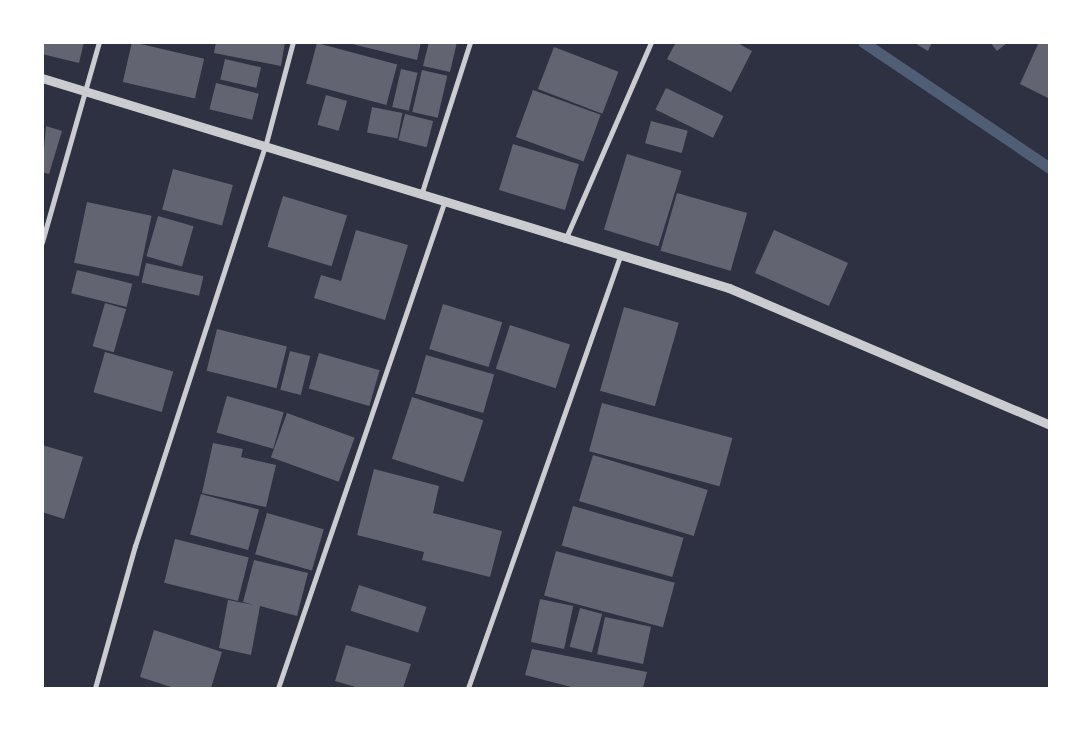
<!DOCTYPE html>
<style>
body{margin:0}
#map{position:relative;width:1092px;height:731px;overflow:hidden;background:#2d3142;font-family:"Source Sans 3",sans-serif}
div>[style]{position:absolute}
.stream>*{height:11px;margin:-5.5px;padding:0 5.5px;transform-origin:5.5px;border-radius:5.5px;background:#4f5d75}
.building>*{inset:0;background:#626471;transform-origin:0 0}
.minor>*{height:5px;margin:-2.5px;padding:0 2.5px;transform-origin:2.5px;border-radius:2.5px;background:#caccd0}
.tertiary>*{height:9px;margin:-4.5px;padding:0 4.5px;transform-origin:4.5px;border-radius:4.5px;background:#caccd0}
span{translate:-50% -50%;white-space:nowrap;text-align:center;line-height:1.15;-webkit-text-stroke:4px #fff;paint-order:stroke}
.frame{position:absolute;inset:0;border:44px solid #fff;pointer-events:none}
</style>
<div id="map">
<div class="stream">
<div style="left:863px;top:42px;width:225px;rotate:34deg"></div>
</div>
<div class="building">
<div style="clip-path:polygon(42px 42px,84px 42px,79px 63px,42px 54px)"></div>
<div style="left:132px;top:42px;width:74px;height:41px;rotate:13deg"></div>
<div style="clip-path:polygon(216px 42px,285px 42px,281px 66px,214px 53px)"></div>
<div style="clip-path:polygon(344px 42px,421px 42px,417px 60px)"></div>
<div style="clip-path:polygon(429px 42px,457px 42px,450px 72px,423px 66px)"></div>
<div style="clip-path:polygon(676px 42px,736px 42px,752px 51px,731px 92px,667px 59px)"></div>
<div style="clip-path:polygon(913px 42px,932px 42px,928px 51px)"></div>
<div style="clip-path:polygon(990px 42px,1008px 42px,997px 51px)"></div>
<div style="clip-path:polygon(1039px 42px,1050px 42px,1050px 99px,1020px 84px)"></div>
<div style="left:317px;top:43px;width:83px;height:42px;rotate:15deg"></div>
<div style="left:554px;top:47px;width:69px;height:45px;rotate:21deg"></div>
<div style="left:225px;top:59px;width:37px;height:21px;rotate:13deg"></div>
<div style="left:401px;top:69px;width:17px;height:39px;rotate:13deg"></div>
<div style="left:422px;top:70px;width:26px;height:43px;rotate:13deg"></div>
<div style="left:216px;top:83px;width:44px;height:27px;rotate:14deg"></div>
<div style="left:666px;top:88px;width:64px;height:24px;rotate:26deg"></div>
<div style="left:533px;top:90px;width:72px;height:50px;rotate:20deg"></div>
<div style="left:326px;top:95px;width:22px;height:31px;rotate:16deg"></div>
<div style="left:372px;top:107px;width:31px;height:26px;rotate:11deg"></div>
<div style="left:405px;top:114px;width:29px;height:27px;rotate:14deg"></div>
<div style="left:651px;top:121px;width:38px;height:23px;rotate:15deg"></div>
<div style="clip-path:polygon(46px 126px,62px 131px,49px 174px,42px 172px)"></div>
<div style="left:513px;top:144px;width:69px;height:48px;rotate:17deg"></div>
<div style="left:627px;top:154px;width:57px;height:79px;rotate:17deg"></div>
<div style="left:173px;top:169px;width:62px;height:42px;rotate:15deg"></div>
<div style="left:677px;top:193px;width:73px;height:60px;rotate:16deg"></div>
<div style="left:283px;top:196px;width:67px;height:53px;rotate:17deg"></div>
<div style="left:87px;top:202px;width:66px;height:62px;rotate:12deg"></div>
<div style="left:158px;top:216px;width:37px;height:42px;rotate:16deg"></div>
<div style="clip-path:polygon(356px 230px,408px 245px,385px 320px,314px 298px,321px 275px,341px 281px)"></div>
<div style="left:774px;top:230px;width:81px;height:47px;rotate:24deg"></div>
<div style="left:146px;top:263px;width:59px;height:20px;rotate:13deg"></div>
<div style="left:77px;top:270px;width:57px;height:24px;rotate:14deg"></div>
<div style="left:105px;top:303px;width:22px;height:45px;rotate:16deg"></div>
<div style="left:443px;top:304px;width:62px;height:47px;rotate:17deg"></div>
<div style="left:624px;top:307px;width:57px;height:87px;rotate:16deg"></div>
<div style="left:510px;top:325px;width:63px;height:46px;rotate:18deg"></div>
<div style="left:217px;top:329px;width:72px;height:43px;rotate:14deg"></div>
<div style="left:290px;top:351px;width:21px;height:40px;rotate:14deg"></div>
<div style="left:105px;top:352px;width:71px;height:42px;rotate:16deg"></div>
<div style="left:319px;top:353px;width:63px;height:37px;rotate:16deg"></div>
<div style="left:426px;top:355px;width:71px;height:40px;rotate:16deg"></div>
<div style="left:227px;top:396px;width:59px;height:38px;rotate:16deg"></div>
<div style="left:412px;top:397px;width:75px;height:65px;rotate:18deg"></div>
<div style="left:602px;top:403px;width:135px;height:50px;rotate:15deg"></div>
<div style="left:287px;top:413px;width:72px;height:47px;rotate:20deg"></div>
<div style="clip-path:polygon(213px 443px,243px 449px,241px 457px,276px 465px,266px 507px,202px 493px)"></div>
<div style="clip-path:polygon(42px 445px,83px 457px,64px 519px,42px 512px)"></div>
<div style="left:593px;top:455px;width:120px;height:48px;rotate:17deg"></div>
<div style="clip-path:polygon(374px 469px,439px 486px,433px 513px,502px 531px,490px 577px,422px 560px,424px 552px,357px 535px)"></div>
<div style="left:201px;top:494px;width:60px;height:42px;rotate:15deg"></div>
<div style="left:573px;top:506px;width:115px;height:41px;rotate:16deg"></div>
<div style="left:267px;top:513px;width:59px;height:43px;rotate:16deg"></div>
<div style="left:175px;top:539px;width:76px;height:45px;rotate:14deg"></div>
<div style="left:556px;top:551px;width:123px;height:46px;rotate:15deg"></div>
<div style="clip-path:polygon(254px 560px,308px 573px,297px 616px,260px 606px,251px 655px,219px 648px,228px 600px,254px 605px,243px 602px)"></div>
<div style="left:359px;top:585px;width:71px;height:27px;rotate:18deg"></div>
<div style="left:540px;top:599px;width:34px;height:44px;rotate:12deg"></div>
<div style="left:580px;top:608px;width:23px;height:40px;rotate:15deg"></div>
<div style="left:605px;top:617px;width:47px;height:38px;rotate:12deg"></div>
<div style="clip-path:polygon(154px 630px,222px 652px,211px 688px,174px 688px,140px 677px)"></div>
<div style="clip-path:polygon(346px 645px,411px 664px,403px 688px,359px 688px,335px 681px)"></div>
<div style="clip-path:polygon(532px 649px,647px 672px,643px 688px,575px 688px,525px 675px)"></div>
</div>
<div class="minor">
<div style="left:421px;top:195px;width:161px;rotate:-72.2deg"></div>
<div style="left:565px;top:240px;width:216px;rotate:-66.5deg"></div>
<div style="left:42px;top:242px;width:208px;rotate:-74.1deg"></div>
<div style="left:95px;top:688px;width:148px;rotate:-74.3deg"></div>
<div style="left:135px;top:546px;width:420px;rotate:-72deg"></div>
<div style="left:265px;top:147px;width:109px;rotate:-75.1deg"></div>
<div style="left:278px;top:688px;width:513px;rotate:-71.11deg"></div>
<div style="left:468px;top:688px;width:457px;rotate:-70.6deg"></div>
</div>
<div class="tertiary">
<div style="left:42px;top:78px;width:718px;rotate:17deg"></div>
<div style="left:729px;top:288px;width:349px;rotate:23.1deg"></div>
</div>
<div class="frame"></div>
</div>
